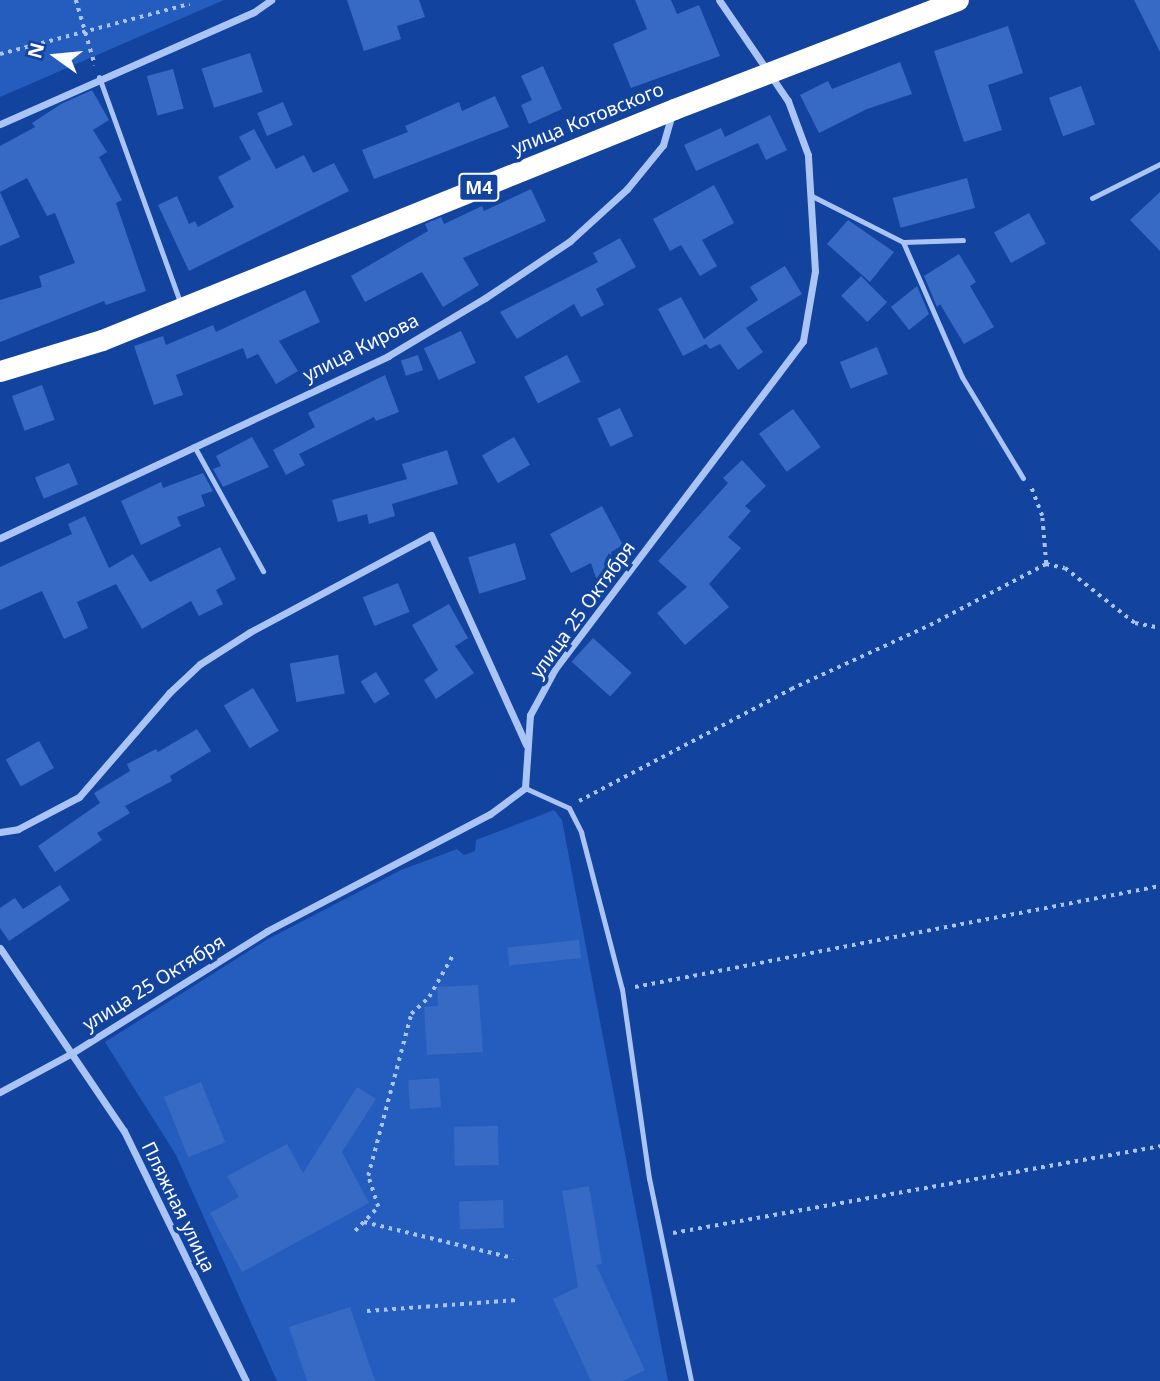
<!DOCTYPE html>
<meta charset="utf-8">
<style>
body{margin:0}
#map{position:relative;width:1160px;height:1381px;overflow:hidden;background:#12439f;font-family:"Noto Sans",sans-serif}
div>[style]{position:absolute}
.green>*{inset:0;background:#255dbe}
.building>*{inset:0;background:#366ac4;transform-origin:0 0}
.path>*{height:3.5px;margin-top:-1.75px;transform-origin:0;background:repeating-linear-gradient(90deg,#aac5f5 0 3.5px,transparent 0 8.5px)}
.lane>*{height:5px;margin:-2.5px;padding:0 2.5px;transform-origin:2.5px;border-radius:2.5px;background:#aac5f5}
.street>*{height:7px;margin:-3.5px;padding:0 3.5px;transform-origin:3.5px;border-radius:3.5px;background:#aac5f5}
.highway>*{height:21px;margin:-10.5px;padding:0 10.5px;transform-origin:10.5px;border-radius:10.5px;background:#fff}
span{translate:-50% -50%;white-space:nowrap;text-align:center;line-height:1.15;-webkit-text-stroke:7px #12439f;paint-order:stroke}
.shield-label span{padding:2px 5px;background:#12439f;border:2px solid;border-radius:5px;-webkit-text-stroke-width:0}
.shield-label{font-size:18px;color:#fff;font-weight:700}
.street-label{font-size:19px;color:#fff}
.north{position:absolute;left:21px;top:21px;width:70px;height:70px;-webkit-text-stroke:5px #12439f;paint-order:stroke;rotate:285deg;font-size:19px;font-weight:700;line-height:28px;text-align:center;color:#fff}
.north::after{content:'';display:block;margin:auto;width:24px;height:32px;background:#fff;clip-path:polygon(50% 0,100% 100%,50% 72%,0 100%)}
</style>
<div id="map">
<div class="green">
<div style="clip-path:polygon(0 0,224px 0,0 97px)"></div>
<div style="clip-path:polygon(554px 810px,562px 820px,668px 1381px,277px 1381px,176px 1155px,105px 1042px,268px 939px,401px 870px,457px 849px,464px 855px,470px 853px,475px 851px,476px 840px)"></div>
</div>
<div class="building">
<div style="clip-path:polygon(347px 0,419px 0,425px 17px,397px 26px,401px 39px,364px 51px)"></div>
<div style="clip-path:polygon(635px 0,671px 0,677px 14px,699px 5px,720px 56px,631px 88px,613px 44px,647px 29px)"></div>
<div style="clip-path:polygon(1134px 0,1160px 0,1160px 52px)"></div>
<div style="clip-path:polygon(1008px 26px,1023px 73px,988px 85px,1002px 130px,964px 142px,934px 51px)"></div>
<div style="left:250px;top:53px;width:41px;height:51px;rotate:72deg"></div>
<div style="clip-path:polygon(900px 62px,912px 94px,867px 109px,819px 133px,800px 95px,828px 81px,832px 89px)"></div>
<div style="clip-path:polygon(543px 66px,562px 109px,529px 124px,521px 105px,532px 100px,521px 76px)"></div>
<div style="left:173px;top:69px;width:41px;height:27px;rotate:75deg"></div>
<div style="left:1081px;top:86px;width:41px;height:34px;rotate:70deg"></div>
<div style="clip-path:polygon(92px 90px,109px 120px,93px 130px,107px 152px,99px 157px,122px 200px,116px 203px,146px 291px,106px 305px,104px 301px,0 342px,0 300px,42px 287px,39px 276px,75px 263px,55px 213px,47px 216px,27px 178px,0 192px,20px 237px,0 246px,0 146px,35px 127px,32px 123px,61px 104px)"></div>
<div style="clip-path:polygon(495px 96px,509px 127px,374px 179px,362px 150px,408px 132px,405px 126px,459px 102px,462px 111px)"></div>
<div style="left:283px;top:102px;width:25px;height:28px;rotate:67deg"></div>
<div style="clip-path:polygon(770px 115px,787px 150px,766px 160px,758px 143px,696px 171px,684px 145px,721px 128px,725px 137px)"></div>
<div style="clip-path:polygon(254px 129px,276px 169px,304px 155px,313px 173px,334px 163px,349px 191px,189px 271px,158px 205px,177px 196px,189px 224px,195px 221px,198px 227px,234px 207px,218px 177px,251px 159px,239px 137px)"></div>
<div style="left:967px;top:178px;width:31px;height:77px;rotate:75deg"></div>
<div style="clip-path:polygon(714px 185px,734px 223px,702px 240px,717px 266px,700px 276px,681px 245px,670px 251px,653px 219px)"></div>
<div style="clip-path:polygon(531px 189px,546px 221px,463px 258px,479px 285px,443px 307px,422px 272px,365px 302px,351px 276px,428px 231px,425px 224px,441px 217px,444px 224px,482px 206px,484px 211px)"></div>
<div style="clip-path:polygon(1160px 192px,1160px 251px,1130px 220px)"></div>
<div style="left:1029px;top:213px;width:35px;height:40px;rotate:61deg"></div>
<div style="clip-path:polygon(848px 220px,894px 252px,870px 282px,827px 244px)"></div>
<div style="clip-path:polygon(620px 238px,636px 267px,596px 289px,604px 305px,581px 317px,574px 304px,517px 339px,500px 312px,598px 262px,593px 253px)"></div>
<div style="clip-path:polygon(959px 254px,976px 282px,970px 286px,994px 327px,964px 344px,940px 304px,937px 307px,924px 276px)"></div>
<div style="clip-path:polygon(785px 266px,802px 294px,746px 328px,763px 352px,738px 370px,720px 344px,710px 349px,706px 344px,683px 356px,658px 309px,681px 297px,704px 339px,758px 300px,750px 287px)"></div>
<div style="left:861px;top:276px;width:37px;height:28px;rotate:45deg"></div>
<div style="clip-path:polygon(917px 286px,929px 314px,909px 330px,891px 307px)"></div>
<div style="clip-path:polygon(305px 290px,320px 322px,279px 341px,298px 371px,276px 384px,258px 354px,247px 359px,243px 348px,176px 375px,183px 395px,154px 405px,134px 346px,163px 336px,166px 345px,213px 325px,216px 332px)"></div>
<div style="left:461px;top:331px;width:35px;height:41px;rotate:65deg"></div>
<div style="left:877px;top:347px;width:29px;height:40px;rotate:68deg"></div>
<div style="left:418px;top:355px;width:16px;height:18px;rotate:72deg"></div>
<div style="left:567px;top:355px;width:30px;height:48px;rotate:63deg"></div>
<div style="clip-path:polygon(385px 375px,399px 412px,376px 421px,374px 417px,299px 454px,305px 465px,286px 475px,273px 450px,315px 427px,308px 413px)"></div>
<div style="left:42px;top:385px;width:37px;height:32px;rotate:70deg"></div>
<div style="left:620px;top:408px;width:31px;height:25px;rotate:65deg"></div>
<div style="left:793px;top:409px;width:47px;height:42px;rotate:54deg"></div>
<div style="clip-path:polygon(252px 437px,269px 467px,223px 487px,213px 469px,221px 466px,216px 456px)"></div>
<div style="left:514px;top:437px;width:32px;height:37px;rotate:60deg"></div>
<div style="clip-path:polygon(447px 450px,458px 484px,392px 504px,395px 516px,369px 524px,367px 514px,338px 522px,332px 500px,407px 479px,402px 464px)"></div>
<div style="clip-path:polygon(742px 460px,766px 486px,745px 506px,751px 511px,728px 537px,741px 548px,709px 584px,729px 607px,685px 645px,657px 613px,687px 587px,658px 561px,728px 483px,723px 478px)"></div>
<div style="left:69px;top:463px;width:23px;height:37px;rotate:67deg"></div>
<div style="clip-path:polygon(203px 473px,213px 491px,201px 495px,205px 506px,177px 517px,181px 526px,141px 545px,121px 501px,161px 482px,163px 488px)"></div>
<div style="clip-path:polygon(602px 506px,623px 545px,611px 552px,618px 575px,598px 584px,591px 563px,571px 573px,550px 534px)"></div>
<div style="clip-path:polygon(85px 516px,109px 568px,133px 554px,150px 582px,220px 547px,236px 579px,216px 590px,223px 604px,199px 616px,191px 601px,142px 629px,116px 584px,77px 602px,88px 628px,64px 639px,42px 591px,0 610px,0 567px,72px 534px,68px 524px)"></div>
<div style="left:515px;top:543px;width:38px;height:49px;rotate:73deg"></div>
<div style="left:398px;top:583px;width:31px;height:38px;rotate:68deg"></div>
<div style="clip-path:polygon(449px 604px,468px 638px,455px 646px,474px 673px,436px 699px,424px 680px,438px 670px,412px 625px)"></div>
<div style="left:593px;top:638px;width:52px;height:32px;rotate:42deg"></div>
<div style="left:338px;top:655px;width:39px;height:49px;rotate:80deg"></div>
<div style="left:376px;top:672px;width:26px;height:18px;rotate:58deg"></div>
<div style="left:253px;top:688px;width:50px;height:34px;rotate:59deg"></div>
<div style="clip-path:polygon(197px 729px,211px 751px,170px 776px,172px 781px,125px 806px,130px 813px,97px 833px,102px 840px,55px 872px,38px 846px,100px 803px,94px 793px,130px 771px,127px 764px,156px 749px,158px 752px)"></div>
<div style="left:39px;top:741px;width:31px;height:38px;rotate:61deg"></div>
<div style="clip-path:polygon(60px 885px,70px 900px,9px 941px,0 928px,0 908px,15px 898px,23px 909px)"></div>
<div style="left:579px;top:940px;width:18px;height:72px;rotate:84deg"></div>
<div style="clip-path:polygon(478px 985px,483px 1052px,427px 1055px,424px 1007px,438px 1006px,437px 987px)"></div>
<div style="left:439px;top:1078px;width:29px;height:31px;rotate:86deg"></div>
<div style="left:201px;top:1082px;width:65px;height:40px;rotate:68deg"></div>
<div style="clip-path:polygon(357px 1087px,376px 1099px,342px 1152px,369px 1203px,242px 1272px,210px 1213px,239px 1197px,227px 1176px,287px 1144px,303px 1173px)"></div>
<div style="left:498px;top:1126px;width:39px;height:44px;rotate:89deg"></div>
<div style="clip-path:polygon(589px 1186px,602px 1264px,596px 1265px,645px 1370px,623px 1381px,591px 1381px,553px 1299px,578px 1287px,562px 1191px)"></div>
<div style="left:503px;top:1200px;width:28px;height:44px;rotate:88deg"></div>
<div style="clip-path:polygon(350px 1307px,375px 1381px,307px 1381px,289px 1327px)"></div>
</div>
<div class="path">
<div style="left:76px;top:0;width:68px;rotate:73.7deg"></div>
<div style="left:0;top:54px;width:196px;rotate:-14.8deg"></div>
<div style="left:1046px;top:564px;width:19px;rotate:12deg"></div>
<div style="left:1065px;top:568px;width:89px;rotate:38.2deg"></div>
<div style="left:1135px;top:623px;width:25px;rotate:11deg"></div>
<div style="left:579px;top:801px;width:240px;rotate:-27.8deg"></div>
<div style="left:791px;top:689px;width:153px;rotate:-24.7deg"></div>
<div style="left:930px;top:625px;width:131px;rotate:-27.7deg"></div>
<div style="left:1046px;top:564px;width:48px;rotate:-94.8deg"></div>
<div style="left:1042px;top:516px;width:31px;rotate:-111deg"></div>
<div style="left:635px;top:987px;width:535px;rotate:-10.89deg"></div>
<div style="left:364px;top:1222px;width:153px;rotate:13.6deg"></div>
<div style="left:355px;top:1231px;width:33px;rotate:-46deg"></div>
<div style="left:378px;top:1207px;width:33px;rotate:-108deg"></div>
<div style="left:368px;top:1176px;width:168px;rotate:-75.1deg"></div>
<div style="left:411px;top:1014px;width:25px;rotate:-43deg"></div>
<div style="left:429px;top:997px;width:48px;rotate:-60.3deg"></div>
<div style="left:673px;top:1233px;width:495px;rotate:-10.1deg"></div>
<div style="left:367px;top:1311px;width:149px;rotate:-4.2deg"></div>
</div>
<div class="lane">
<div style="left:99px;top:77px;width:242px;rotate:70.2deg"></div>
<div style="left:810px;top:195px;width:104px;rotate:26.8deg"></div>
<div style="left:903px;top:242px;width:60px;rotate:-1.9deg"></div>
<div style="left:1092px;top:198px;width:76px;rotate:-26.6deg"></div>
<div style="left:903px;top:242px;width:147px;rotate:66.4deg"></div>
<div style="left:962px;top:377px;width:118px;rotate:58.9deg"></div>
<div style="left:194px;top:446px;width:143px;rotate:61.1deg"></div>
<div style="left:525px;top:788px;width:48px;rotate:24.4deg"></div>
<div style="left:569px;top:808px;width:27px;rotate:63deg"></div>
<div style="left:581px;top:832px;width:162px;rotate:75.4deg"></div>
<div style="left:622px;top:989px;width:191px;rotate:81.9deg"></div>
<div style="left:649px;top:1178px;width:207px;rotate:78.3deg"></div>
</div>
<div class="street">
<div style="left:0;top:124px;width:278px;rotate:-23.8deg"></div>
<div style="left:254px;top:12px;width:21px;rotate:-35deg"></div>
<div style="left:0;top:538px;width:429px;rotate:-25.1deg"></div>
<div style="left:388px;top:356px;width:113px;rotate:-30.9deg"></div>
<div style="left:485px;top:298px;width:102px;rotate:-33.8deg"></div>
<div style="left:570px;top:241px;width:77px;rotate:-42.4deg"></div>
<div style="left:627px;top:189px;width:57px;rotate:-50.7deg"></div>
<div style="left:663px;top:145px;width:33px;rotate:-74deg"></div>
<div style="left:0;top:832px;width:18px;rotate:-9deg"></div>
<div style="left:18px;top:829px;width:69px;rotate:-27.7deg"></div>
<div style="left:79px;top:797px;width:138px;rotate:-49.1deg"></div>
<div style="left:169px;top:693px;width:42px;rotate:-43.1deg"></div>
<div style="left:200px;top:664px;width:59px;rotate:-32.6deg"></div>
<div style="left:250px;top:632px;width:205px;rotate:-28.2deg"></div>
<div style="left:431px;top:535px;width:230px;rotate:65.6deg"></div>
<div style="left:0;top:948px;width:221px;rotate:55.9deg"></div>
<div style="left:124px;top:1131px;width:278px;rotate:64deg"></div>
<div style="left:0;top:1092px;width:82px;rotate:-28.4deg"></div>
<div style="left:72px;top:1053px;width:230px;rotate:-32deg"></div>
<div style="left:267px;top:931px;width:252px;rotate:-27.7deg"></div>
<div style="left:490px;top:814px;width:44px;rotate:-36.6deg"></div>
<div style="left:525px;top:788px;width:73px;rotate:-86.1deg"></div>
<div style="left:530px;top:715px;width:52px;rotate:-61.5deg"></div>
<div style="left:555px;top:669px;width:411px;rotate:-52.9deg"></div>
<div style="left:803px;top:341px;width:71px;rotate:-80.3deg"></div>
<div style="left:815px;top:271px;width:116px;rotate:-93.5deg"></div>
<div style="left:808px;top:155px;width:58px;rotate:-110.3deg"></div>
<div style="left:788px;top:101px;width:122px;rotate:-124.3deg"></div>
</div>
<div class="highway">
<div style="left:0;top:371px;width:107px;rotate:-16.9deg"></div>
<div style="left:102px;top:340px;width:617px;rotate:-21.99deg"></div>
<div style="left:674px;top:109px;width:304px;rotate:-21deg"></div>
</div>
<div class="shield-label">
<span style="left:479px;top:187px">M4</span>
</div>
<div class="street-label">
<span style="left:588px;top:119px;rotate:-22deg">улица Котовского</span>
<span style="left:361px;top:348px;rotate:-27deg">улица Кирова</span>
<span style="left:583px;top:610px;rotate:-54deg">улица 25 Октября</span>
<span style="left:154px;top:983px;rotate:-32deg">улица 25 Октября</span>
<span style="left:178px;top:1207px;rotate:64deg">Пляжная улица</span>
</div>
<div class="north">N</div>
</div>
